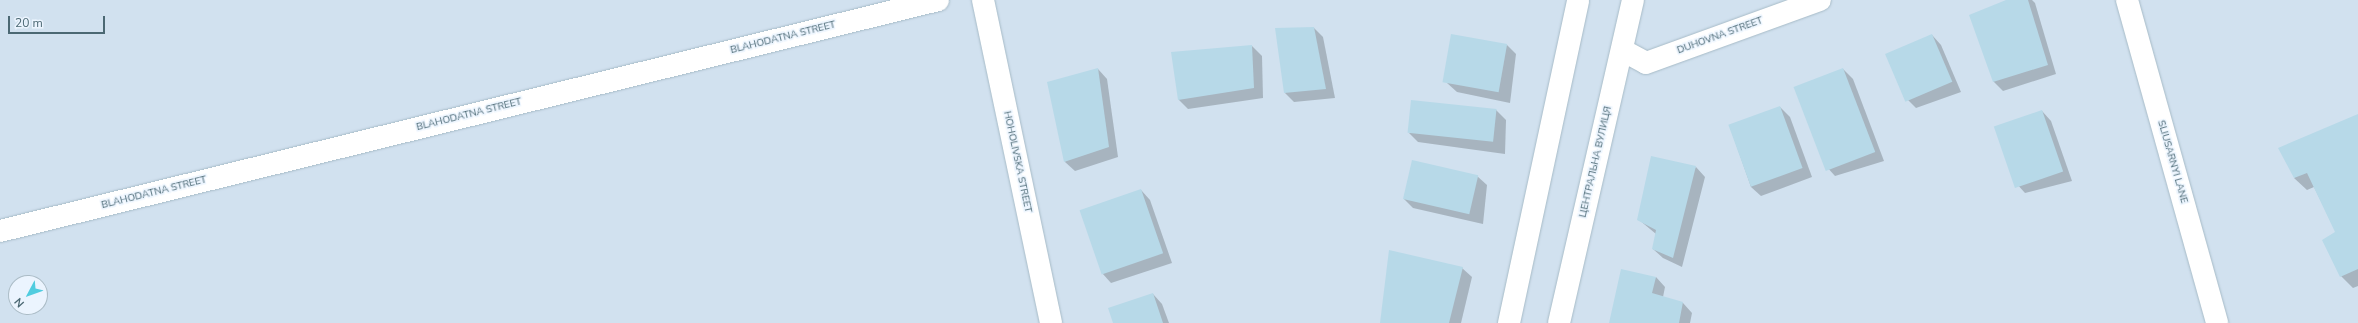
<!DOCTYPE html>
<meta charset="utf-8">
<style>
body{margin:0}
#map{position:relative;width:2358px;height:323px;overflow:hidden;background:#e5effb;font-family:"Nunito Sans",sans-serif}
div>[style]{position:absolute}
.residential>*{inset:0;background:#d1e1ef}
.shadow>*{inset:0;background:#0003}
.building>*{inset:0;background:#b7d9e8;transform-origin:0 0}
.roads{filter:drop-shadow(0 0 1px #a7bbc7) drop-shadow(0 0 1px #a7bbc7)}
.street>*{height:22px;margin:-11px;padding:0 11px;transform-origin:11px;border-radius:11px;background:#fff}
span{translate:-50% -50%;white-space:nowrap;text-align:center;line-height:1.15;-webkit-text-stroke:3px #ebf4fe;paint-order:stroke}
.street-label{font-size:10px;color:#4b6873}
.north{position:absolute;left:8px;top:275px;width:40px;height:40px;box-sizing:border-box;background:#ebf4fe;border:1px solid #abbcc6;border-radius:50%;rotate:229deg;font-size:11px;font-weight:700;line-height:16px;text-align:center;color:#4b6873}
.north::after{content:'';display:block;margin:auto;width:14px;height:18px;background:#50ccdf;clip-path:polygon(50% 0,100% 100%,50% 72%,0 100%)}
.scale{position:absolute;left:8px;top:16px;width:97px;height:18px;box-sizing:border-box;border:2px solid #4b6873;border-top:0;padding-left:5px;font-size:12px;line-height:14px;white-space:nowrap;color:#4b6873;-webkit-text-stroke:3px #ebf4fe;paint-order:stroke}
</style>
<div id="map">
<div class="residential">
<div style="clip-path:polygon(evenodd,0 0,2358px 0,2358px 323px,0 323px,0 0,16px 283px,40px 283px,40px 307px,16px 307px,16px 283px)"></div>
</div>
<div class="shadow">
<div style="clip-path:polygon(2009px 0,2032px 0,2035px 3px,2056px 74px,2003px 91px,1993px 81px)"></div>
<div style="clip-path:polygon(1314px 28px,1323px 37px,1335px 98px,1294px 102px,1285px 93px)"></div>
<div style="clip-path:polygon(1932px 35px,1941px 45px,1961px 92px,1916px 108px,1906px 98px)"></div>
<div style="clip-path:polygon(1507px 45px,1516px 54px,1510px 103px,1457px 92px,1447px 83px)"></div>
<div style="clip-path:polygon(1252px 46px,1262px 56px,1263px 98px,1188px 109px,1179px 100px,1172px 53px)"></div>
<div style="clip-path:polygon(1098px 69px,1107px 79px,1118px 157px,1075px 171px,1065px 162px)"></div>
<div style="clip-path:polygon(1843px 69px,1853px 79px,1884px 161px,1835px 176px,1826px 166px)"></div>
<div style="clip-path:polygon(1780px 107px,1790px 117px,1812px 177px,1761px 196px,1751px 187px,1730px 127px)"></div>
<div style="clip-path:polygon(1496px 110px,1506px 120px,1505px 154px,1418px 142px,1409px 133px)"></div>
<div style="clip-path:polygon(2042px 111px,2051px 121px,2072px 181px,2025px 193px,2016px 183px)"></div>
<div style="clip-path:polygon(2358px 116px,2358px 286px,2353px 288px,2341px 276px,2337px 233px,2314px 187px,2307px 190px,2294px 178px)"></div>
<div style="clip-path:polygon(1696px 167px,1705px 177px,1682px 267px,1663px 258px,1653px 249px,1656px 234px,1638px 219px)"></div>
<div style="clip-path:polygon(1477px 176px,1487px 185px,1483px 224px,1413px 208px,1404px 199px)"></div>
<div style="clip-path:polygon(1141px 190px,1150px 200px,1172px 263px,1111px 283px,1102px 273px)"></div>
<div style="clip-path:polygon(1462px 268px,1472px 277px,1461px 323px,1381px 323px)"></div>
<div style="clip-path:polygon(1656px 277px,1665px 287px,1663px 297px,1683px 303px,1692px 313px,1690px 323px,1610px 323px)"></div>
<div style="clip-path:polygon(1153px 294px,1162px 304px,1169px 323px,1114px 323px)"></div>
</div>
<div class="building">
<div style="clip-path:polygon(2006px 0,2028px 0,2048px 65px,1993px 82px,1969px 15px)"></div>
<div style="clip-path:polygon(1314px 27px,1326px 89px,1284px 93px,1275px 28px)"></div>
<div style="left:1451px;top:34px;width:57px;height:49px;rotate:10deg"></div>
<div style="left:1932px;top:34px;width:52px;height:51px;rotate:67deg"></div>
<div style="clip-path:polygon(1252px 45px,1254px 88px,1178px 100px,1171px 52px)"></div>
<div style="clip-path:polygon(1098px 68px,1109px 147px,1064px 162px,1047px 82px)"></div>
<div style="left:1843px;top:68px;width:90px;height:53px;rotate:69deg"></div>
<div style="left:1411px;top:100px;width:86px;height:33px;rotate:6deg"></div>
<div style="left:1780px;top:106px;width:66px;height:55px;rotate:70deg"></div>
<div style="left:2042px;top:110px;width:65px;height:51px;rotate:71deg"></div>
<div style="clip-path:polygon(2358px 114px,2358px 269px,2340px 277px,2322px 240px,2335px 232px,2307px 173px,2294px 178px,2278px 148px)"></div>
<div style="clip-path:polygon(1651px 156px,1696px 166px,1673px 258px,1652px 249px,1656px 230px,1637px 220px)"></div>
<div style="left:1412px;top:160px;width:68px;height:40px;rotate:13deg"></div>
<div style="left:1141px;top:189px;width:68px;height:65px;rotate:71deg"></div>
<div style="clip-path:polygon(1389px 250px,1463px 267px,1449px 323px,1380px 323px)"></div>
<div style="clip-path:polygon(1621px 269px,1656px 277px,1652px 293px,1683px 302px,1679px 323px,1609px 323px)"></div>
<div style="clip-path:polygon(1153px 293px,1163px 323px,1113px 323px,1108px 308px)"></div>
</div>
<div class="roads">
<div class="street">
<div style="left:983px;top:0;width:330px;rotate:78.1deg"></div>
<div style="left:2127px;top:0;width:335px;rotate:74.4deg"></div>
<div style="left:1622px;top:50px;width:27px;rotate:28deg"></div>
<div style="left:1646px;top:63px;width:185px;rotate:-19.9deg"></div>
<div style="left:0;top:231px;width:966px;rotate:-13.83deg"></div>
<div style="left:1509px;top:323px;width:330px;rotate:-77.9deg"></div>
<div style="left:1559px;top:323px;width:331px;rotate:-77.1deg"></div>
</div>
</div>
<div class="street-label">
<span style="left:1720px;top:36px;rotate:-20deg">DUHOVNA STREET</span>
<span style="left:783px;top:38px;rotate:-14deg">BLAHODATNA STREET</span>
<span style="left:469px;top:115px;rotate:-14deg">BLAHODATNA STREET</span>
<span style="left:1017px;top:162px;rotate:78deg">HOHOLIVSKA STREET</span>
<span style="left:1596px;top:162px;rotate:-77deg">ЦЕНТРАЛЬНА ВУЛИЦЯ</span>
<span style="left:2172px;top:162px;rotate:74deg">SLIUSARNYI LANE</span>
<span style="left:154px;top:193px;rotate:-14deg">BLAHODATNA STREET</span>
</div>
<div class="north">N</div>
<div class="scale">20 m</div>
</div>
